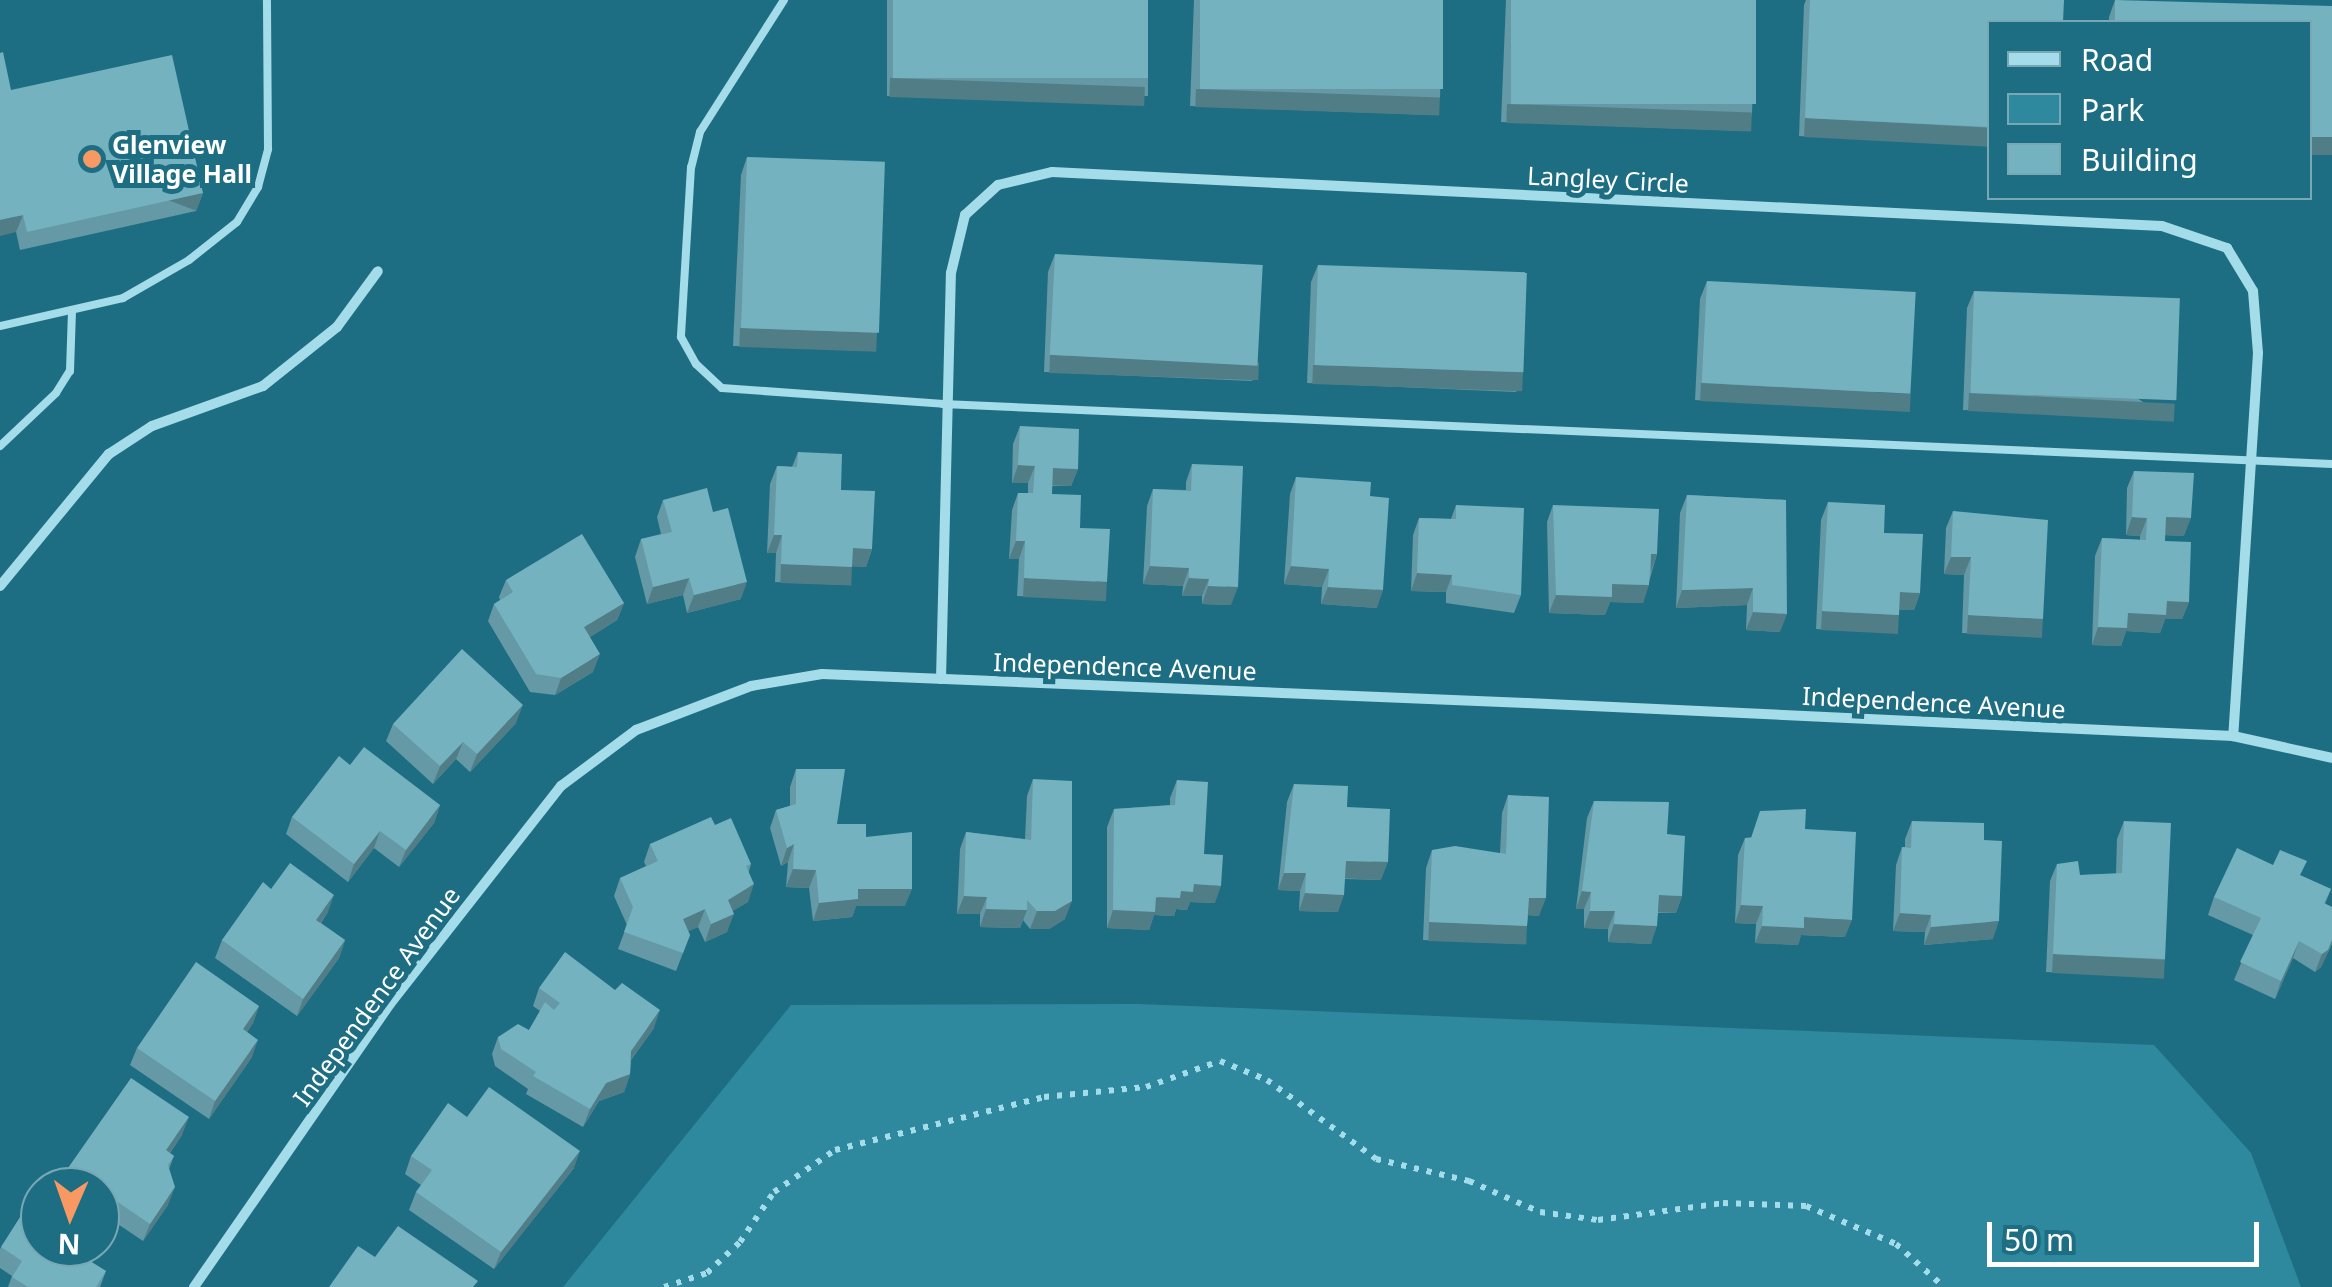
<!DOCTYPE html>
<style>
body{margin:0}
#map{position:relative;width:2332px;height:1287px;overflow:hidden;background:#1e6e83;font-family:"Noto Sans",sans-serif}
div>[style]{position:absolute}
.green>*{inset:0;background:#2e899f}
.path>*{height:6px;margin-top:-3px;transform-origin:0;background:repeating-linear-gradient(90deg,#a4dce9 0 5px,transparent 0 13px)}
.service>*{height:8px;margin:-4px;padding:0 4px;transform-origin:4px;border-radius:4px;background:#a4dce9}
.minor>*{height:10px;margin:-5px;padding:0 5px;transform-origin:5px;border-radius:5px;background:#a4dce9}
.wall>*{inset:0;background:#6499a5;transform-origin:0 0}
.shaded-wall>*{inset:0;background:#517d86;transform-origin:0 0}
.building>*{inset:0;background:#74b2c0;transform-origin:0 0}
.dots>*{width:28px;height:28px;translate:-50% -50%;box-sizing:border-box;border:5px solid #1e6e83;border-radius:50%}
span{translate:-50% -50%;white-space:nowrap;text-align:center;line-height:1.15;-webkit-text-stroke:10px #1e6e83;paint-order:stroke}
.poi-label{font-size:25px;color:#fff;font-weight:700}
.left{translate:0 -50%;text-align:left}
.street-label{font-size:25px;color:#fff}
.legend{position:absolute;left:1987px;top:20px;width:325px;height:180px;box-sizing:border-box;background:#1e6e83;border:2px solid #78a8b5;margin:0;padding:12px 18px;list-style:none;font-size:30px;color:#fff}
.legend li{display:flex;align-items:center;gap:20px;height:50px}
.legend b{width:50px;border:2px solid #78a8b5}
.north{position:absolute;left:20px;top:1167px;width:100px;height:100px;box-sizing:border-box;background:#1e6e83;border:2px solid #78a8b5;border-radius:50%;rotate:182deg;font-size:28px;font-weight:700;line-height:40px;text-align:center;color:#fff}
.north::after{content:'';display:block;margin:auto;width:35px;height:45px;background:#f89863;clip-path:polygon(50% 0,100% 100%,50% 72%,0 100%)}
.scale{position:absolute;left:1987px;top:1222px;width:272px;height:45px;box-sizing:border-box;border:5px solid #fff;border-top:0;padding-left:12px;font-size:30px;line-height:35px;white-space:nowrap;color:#fff;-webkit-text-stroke:8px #1e6e83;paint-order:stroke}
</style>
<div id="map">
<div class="green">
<div style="clip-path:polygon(1139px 1004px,2154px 1045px,2251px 1153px,2301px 1287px,563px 1287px,791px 1005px)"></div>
</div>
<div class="path">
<div style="left:664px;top:1287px;width:45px;rotate:-18deg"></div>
<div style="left:707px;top:1273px;width:45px;rotate:-43.2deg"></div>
<div style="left:740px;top:1242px;width:60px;rotate:-55.8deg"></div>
<div style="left:774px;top:1192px;width:74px;rotate:-34.5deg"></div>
<div style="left:835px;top:1150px;width:216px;rotate:-14.2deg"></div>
<div style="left:1044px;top:1097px;width:102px;rotate:-5.6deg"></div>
<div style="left:1146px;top:1087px;width:78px;rotate:-19.4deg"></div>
<div style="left:1220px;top:1061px;width:51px;rotate:22deg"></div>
<div style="left:1267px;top:1080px;width:135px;rotate:35.9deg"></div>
<div style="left:1376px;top:1159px;width:96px;rotate:13.3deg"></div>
<div style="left:1469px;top:1181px;width:77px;rotate:23.6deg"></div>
<div style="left:1540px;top:1212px;width:59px;rotate:7.9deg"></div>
<div style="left:1598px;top:1220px;width:126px;rotate:-7.7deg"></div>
<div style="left:1723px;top:1203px;width:83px;rotate:2.1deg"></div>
<div style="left:1806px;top:1206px;width:98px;rotate:22.9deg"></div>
<div style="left:1896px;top:1244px;width:64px;rotate:41.9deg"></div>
</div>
<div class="service">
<div style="left:784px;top:0;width:156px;rotate:122.5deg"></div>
<div style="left:700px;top:132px;width:36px;rotate:104deg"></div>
<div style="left:691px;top:167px;width:170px;rotate:93.4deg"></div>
<div style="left:681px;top:337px;width:31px;rotate:61deg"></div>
<div style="left:696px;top:364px;width:35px;rotate:43deg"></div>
<div style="left:722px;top:388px;width:222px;rotate:4.1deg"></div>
<div style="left:943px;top:404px;width:1390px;rotate:2.47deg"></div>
<div style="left:0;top:326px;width:126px;rotate:-12.8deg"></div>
<div style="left:123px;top:298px;width:76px;rotate:-29.9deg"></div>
<div style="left:189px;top:260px;width:61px;rotate:-38.4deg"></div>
<div style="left:237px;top:222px;width:41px;rotate:-59deg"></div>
<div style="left:258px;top:187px;width:39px;rotate:-75deg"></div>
<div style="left:268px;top:149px;width:149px;rotate:-90.4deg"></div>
<div style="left:0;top:446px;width:77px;rotate:-43.4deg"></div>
<div style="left:56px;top:393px;width:26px;rotate:-58deg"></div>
<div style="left:70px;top:371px;width:61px;rotate:-88.1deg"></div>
</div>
<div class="minor">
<div style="left:0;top:586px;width:171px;rotate:-50.5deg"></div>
<div style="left:109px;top:454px;width:51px;rotate:-33.1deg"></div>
<div style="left:152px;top:426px;width:118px;rotate:-19.8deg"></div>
<div style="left:263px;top:386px;width:95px;rotate:-38.6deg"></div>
<div style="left:337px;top:327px;width:69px;rotate:-53.8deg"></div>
<div style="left:941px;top:679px;width:406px;rotate:-88.6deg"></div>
<div style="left:951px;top:273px;width:60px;rotate:-76.4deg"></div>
<div style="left:965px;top:215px;width:45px;rotate:-42.3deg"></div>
<div style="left:998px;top:185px;width:56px;rotate:-13.5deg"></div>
<div style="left:1052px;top:172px;width:1111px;rotate:2.79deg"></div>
<div style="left:2162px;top:226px;width:69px;rotate:18.7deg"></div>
<div style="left:2227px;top:248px;width:50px;rotate:58.8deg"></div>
<div style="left:2253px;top:291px;width:62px;rotate:85.4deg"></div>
<div style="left:2258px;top:353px;width:384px;rotate:93.7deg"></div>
<div style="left:194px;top:1287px;width:344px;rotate:-55.3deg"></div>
<div style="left:390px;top:1004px;width:277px;rotate:-51.9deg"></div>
<div style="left:561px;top:786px;width:94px;rotate:-36.7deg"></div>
<div style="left:636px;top:730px;width:123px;rotate:-20.9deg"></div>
<div style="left:751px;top:686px;width:72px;rotate:-9.6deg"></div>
<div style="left:822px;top:674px;width:706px;rotate:2.36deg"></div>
<div style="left:1527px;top:703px;width:707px;rotate:2.68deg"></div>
<div style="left:2233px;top:736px;width:101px;rotate:12.5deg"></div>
</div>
<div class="wall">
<div style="left:887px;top:0;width:261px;height:96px"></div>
<div style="clip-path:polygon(1194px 0,1443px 0,1440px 97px,1433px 115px,1190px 106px)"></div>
<div style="clip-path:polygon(1506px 0,1756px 0,1752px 113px,1746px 131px,1501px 122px)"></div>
<div style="clip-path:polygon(1806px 0,2064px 0,1990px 22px,1990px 145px,1799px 136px,1804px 5px)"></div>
<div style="clip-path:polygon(2115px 0,2310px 22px,2109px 22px,2109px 17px)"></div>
<div style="clip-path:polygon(11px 90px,203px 193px,196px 211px,20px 250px,16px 232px)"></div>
<div style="clip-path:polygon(747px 157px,877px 333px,871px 351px,733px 346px,741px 175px)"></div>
<div style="clip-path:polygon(1055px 254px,1259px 364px,1252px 381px,1044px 372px,1048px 272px)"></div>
<div style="clip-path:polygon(1318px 265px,1523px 374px,1516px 392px,1307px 383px,1311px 282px)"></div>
<div style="clip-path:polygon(1707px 281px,1904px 411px,1695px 400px,1700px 299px)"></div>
<div style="clip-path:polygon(1974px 291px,2169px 419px,1963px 410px,1967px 308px)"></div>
<div style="clip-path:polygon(1020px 426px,1078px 469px,1071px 486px,1052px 486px,1052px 494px,1080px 528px,1101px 600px,1017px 596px,1019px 559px,1009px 559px,1012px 510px,1018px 493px,1028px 493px,1028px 483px,1012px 483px,1013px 444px)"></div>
<div style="clip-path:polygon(798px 452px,841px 490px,872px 549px,866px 567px,852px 566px,846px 585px,775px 582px,776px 553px,767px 553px,770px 484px,777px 466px,792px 467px)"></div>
<div style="clip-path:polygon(1192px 464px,1231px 605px,1202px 604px,1202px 596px,1182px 596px,1183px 586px,1143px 584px,1147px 506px,1153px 489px,1186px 490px,1186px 482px)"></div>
<div style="clip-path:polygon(2134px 471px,2184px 536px,2165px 535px,2165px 541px,2189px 602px,2182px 619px,2165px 619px,2160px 633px,2126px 631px,2121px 646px,2092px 645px,2095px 556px,2102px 538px,2140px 540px,2140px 536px,2126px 535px,2127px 488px)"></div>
<div style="clip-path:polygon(1296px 477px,1370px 496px,1377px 608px,1321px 604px,1322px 587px,1284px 584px,1290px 494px)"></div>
<div style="clip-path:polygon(1687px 495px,1786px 500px,1780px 632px,1746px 630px,1747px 605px,1676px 608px,1680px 513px)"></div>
<div style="clip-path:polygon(663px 500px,713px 512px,741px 599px,687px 613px,683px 595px,647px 604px,635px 557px,641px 539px,661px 534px,657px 517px)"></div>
<div style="clip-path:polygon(1828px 502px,1920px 593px,1914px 610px,1899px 610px,1899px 615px,1892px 633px,1816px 629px,1821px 520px)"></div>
<div style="clip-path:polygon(1456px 505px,1521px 595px,1514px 613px,1446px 603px,1446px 592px,1411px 591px,1413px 535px,1419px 518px,1451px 519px)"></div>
<div style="clip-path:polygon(1553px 505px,1657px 554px,1643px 603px,1610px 602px,1605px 615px,1549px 613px,1547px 522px)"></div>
<div style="clip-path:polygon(1953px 511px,2037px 637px,1962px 633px,1964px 575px,1944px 574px,1946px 528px)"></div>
<div style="clip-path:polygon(506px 580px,624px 603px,617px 620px,590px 637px,593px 672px,555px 695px,530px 692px,488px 621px,494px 604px,500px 600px,499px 597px)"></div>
<div style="clip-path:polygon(516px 723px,470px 772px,456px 759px,433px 784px,386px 741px,393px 724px)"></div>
<div style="clip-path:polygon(350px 765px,440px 805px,434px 823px,399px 867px,374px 848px,348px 882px,286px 834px,292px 817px)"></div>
<div style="clip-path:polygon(796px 769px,837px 824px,866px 837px,905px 906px,856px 906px,852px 917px,813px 921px,809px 888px,786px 887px,788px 862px,781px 866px,770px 828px,776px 810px,790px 806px,790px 787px)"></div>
<div style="clip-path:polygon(1033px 779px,1065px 919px,1049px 929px,1030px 929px,1023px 920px,1020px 928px,980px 927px,980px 914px,957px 914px,960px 849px,966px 832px,1025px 839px,1027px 796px)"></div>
<div style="clip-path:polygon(1177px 780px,1204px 854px,1215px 903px,1190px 902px,1187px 910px,1176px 909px,1174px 916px,1154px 915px,1149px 930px,1107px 928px,1107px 827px,1114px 809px,1170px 805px,1170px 798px)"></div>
<div style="clip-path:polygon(1294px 784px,1347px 807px,1381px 880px,1345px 879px,1338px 912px,1299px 911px,1300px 891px,1278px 890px,1287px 802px)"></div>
<div style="clip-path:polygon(1508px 795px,1539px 916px,1528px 915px,1527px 926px,1521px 944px,1423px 940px,1426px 868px,1432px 850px,1500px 853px,1502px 813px)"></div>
<div style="clip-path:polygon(1594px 801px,1667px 834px,1682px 896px,1676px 913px,1658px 913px,1651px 944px,1608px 942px,1608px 929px,1584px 928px,1584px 909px,1576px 909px,1587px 818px)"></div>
<div style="clip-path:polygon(1912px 821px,1984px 840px,1993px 939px,1924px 945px,1925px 932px,1893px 931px,1896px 865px,1902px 847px,1905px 847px,1905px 839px)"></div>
<div style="clip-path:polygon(2124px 821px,2165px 959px,2158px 977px,2046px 972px,2050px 881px,2057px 864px,2080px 875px,2116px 874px,2117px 839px)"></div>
<div style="clip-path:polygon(715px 825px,751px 864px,749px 871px,748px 902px,732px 911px,727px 932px,705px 942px,698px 927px,688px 931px,690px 935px,676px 971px,618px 949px,627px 925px,614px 896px,620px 878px,646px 866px,644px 862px,650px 844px)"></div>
<div style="clip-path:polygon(1805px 829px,1845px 937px,1801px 935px,1798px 945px,1755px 943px,1756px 924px,1735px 923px,1738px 855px,1745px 838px)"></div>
<div style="clip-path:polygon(2301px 876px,2331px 889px,2325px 904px,2332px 907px,2332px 944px,2321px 967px,2315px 972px,2293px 958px,2275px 999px,2234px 980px,2253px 935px,2208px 915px,2214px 897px)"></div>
<div style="clip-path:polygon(271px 889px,328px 912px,321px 923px,345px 940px,339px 958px,297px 1016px,215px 958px,222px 940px)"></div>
<div style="clip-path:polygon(539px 988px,654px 1028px,631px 1060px,630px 1074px,624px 1092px,599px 1101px,583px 1127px,526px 1094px,528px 1089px,495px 1066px,492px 1054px,498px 1037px,529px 1030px,540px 1011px,533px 1006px)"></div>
<div style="clip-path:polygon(259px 1006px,253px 1023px,247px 1032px,252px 1057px,209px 1119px,130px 1065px,137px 1048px)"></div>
<div style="clip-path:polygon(467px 1117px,574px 1168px,494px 1269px,409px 1210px,416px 1192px,421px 1185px,405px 1174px,411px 1156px)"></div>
<div style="clip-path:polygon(182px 1135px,170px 1153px,174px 1156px,169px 1169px,168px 1205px,143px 1241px,100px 1212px,100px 1187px,64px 1187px,62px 1186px,68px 1168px)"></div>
<div style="clip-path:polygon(40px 1186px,87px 1259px,106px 1271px,100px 1287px,8px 1287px,12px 1276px,0 1268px,0 1249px)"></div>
</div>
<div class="shaded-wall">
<div style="left:890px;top:78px;width:255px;height:19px;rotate:2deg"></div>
<div style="left:1196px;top:89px;width:244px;height:18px;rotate:2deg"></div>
<div style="left:1507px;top:104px;width:245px;height:19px;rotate:2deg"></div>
<div style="left:1805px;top:118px;width:185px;height:19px;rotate:3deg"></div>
<div style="left:2310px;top:137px;width:22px;height:18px"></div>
<div style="left:203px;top:193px;width:19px;height:180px;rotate:111deg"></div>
<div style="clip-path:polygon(23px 215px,16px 232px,0 236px,0 220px)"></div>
<div style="left:740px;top:328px;width:137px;height:19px;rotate:2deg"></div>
<div style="left:1050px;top:355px;width:209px;height:18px;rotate:2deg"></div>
<div style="left:1313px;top:365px;width:210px;height:19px;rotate:2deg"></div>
<div style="left:1701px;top:383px;width:210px;height:18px;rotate:3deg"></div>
<div style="left:1969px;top:393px;width:206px;height:18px;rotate:3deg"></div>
<div style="clip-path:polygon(1018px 465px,1035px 466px,1028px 483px,1012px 483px)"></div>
<div style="clip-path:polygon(1053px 468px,1078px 469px,1071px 486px,1047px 485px)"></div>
<div style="clip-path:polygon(2132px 517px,2147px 518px,2140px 536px,2126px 535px)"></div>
<div style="clip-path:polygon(2166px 517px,2191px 518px,2184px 536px,2159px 535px)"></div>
<div style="clip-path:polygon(774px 535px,782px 535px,776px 553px,767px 553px)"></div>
<div style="clip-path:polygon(1016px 541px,1025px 541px,1019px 559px,1009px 559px)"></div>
<div style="clip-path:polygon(853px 548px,872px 549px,866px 567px,846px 566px)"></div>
<div style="clip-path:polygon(1651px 554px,1657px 554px,1651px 572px)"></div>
<div style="clip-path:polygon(1951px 557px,1971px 557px,1964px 575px,1944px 574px)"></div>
<div style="left:781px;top:564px;width:71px;height:19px;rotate:2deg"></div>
<div style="clip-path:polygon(1150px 566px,1189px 568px,1183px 586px,1143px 584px)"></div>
<div style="clip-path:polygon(1291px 566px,1329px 569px,1322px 587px,1284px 584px)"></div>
<div style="clip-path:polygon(1417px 573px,1452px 575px,1446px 592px,1411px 591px)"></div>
<div style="clip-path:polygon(689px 578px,683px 595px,647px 604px,653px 587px)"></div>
<div style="left:1024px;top:578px;width:83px;height:19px;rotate:3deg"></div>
<div style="clip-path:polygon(1189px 578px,1209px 579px,1202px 596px,1182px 596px)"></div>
<div style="clip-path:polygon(747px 582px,741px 599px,687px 613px,694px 595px)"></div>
<div style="clip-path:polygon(1612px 584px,1649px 585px,1643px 603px,1610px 602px,1605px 615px,1549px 613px,1556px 595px)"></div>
<div style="clip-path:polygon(1208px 586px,1238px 587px,1231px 605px,1202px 604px)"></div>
<div style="clip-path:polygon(1328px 587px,1383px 590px,1377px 608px,1321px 604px)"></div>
<div style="clip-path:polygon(1753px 588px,1747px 605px,1676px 608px,1682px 590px)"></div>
<div style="clip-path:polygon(1900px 592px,1920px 593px,1914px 610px,1893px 610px)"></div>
<div style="clip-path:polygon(2167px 601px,2189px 602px,2182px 619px,2165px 619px,2160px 633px,2126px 631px,2121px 646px,2092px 645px,2098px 627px,2128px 613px)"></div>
<div style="clip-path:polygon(624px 603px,617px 620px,577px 645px,584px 627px)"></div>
<div style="left:1822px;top:611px;width:77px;height:19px;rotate:3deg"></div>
<div style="clip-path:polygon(1753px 612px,1787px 614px,1780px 632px,1746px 630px)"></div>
<div style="left:1968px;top:615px;width:75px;height:19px;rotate:3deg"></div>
<div style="clip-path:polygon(600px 654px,593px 672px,555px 695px,561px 678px)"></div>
<div style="clip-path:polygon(523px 705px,516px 723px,470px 772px,477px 754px)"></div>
<div style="clip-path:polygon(463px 742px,456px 759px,433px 784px,440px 766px)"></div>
<div style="clip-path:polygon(440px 805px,434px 823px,399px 867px,406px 850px)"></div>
<div style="clip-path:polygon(380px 831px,374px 848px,348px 882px,354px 864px)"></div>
<div style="clip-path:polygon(794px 844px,788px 862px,781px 866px,787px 848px)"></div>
<div style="clip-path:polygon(1346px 861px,1388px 862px,1381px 880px,1340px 878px)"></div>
<div style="clip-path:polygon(793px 869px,816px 870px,809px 888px,786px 887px)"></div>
<div style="clip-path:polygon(1284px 873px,1306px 873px,1300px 891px,1278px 890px)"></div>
<div style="clip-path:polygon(754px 884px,748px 902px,721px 918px,728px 900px)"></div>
<div style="clip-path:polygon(1194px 884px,1221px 886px,1215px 903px,1190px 902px,1187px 910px,1176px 909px,1174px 916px,1154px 915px,1149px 930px,1107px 928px,1113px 910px,1181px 891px)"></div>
<div style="clip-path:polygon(858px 889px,912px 889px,905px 906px,856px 906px,852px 917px,813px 921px,819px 903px)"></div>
<div style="clip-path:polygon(1582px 891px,1591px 892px,1584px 909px,1576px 909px)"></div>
<div style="clip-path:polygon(1305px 893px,1344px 895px,1338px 912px,1299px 911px)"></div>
<div style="clip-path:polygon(334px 895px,328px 912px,310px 937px,316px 920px)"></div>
<div style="clip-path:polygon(1659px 895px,1682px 896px,1676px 913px,1653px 912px)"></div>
<div style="clip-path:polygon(964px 896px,987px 897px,980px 914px,957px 914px)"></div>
<div style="clip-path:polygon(1529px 898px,1546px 898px,1539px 916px,1522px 915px)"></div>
<div style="clip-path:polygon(1072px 901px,1065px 919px,1049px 929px,1030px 929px,1037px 911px)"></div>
<div style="clip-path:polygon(1741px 905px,1763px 906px,1756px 924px,1735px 923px)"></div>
<div style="clip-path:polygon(705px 909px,698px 927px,676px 937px,683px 919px)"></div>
<div style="clip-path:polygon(986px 909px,1027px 910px,1020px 928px,980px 927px)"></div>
<div style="clip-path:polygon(1590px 911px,1615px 911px,1608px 929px,1584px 928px)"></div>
<div style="clip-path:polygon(1900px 913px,1931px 915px,1925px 932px,1893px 931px)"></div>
<div style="clip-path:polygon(734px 914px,727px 932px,705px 942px,711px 924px)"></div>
<div style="clip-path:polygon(1804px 917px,1852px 920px,1845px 937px,1801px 935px,1798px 945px,1755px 943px,1762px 926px)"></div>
<div style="clip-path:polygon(1999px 921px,1993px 939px,1924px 945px,1931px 927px)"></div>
<div style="left:1429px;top:922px;width:98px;height:19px;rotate:2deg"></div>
<div style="clip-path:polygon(1614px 924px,1657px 926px,1651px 944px,1608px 942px)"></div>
<div style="clip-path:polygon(345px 940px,339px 958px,297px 1016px,303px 999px)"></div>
<div style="clip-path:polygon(2332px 940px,2332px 944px,2321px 967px,2315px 972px,2322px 954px)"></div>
<div style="clip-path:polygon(2299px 941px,2293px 958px,2275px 999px,2281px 981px)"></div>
<div style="left:2053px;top:954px;width:112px;height:19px;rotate:3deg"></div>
<div style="clip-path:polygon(259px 1006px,253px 1023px,237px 1047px,243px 1029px)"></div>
<div style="clip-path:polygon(660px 1010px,654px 1028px,624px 1069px,631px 1051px)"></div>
<div style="clip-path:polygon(258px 1040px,252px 1057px,209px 1119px,215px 1101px)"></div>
<div style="clip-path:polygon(630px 1074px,624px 1092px,599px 1101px,583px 1127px,590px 1109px,606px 1083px)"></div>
<div style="clip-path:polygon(189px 1117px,182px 1135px,159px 1168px,166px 1150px)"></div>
<div style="clip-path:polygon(580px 1151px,574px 1168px,494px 1269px,501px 1252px)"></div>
<div style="clip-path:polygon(175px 1187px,168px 1205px,143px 1241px,150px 1224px)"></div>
<div style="clip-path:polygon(90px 1247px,95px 1247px,77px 1274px,83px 1257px)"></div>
</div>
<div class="building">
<div style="left:893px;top:0;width:255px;height:78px"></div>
<div style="left:1200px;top:0;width:243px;height:89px"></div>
<div style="left:1511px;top:0;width:245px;height:104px"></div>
<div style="clip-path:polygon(1810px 0,2064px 0,2063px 22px,1990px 22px,1990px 127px,1805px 118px)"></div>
<div style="clip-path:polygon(2115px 0,2332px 6px,2332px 137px,2310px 137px,2310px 22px,2115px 22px)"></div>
<div style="clip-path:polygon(3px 52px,11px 90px,172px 55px,203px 193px,27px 232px,23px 215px,0 220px,0 53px)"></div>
<div style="left:747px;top:157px;width:138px;height:171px;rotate:2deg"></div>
<div style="left:1055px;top:254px;width:208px;height:101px;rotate:3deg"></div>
<div style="left:1318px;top:265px;width:209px;height:100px;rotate:2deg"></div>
<div style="left:1707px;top:281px;width:209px;height:102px;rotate:3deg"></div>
<div style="left:1974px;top:291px;width:206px;height:102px;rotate:2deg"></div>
<div style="clip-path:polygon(1020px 426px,1079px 429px,1078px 469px,1053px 468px,1052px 494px,1081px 495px,1080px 528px,1110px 529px,1107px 582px,1024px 578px,1025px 541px,1016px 541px,1018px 493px,1033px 493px,1035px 466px,1018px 465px)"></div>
<div style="clip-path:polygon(798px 452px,842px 454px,841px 490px,875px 491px,872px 549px,853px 548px,852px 567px,781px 564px,782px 535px,774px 535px,777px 466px,797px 467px)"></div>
<div style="clip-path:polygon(1192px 464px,1243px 466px,1238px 587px,1208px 586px,1209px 579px,1189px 578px,1189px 568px,1150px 566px,1153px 489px,1191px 491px)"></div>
<div style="clip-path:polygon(2134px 471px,2194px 473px,2191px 518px,2166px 517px,2165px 541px,2191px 542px,2189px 602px,2167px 601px,2166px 615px,2128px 613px,2127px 628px,2098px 627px,2102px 538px,2146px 540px,2147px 518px,2132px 517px)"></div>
<div style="clip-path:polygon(1296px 477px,1371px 482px,1370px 496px,1389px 498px,1383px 590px,1328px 587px,1329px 569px,1291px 566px)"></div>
<div style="clip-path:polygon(707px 488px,713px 512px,728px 508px,747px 582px,694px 595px,689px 578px,653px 587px,641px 539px,672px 532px,663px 500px)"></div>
<div style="clip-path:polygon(1687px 495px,1786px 500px,1787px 614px,1753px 612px,1753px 588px,1682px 590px)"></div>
<div style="clip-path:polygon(1828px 502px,1885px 505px,1884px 533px,1923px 534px,1920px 593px,1900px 592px,1899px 615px,1822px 611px)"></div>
<div style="clip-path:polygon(1456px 505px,1524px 508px,1521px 595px,1452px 585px,1452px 575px,1417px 573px,1419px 518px,1456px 519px)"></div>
<div style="clip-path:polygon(1553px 505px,1659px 509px,1657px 554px,1651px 554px,1649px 585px,1612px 584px,1612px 597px,1556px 595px)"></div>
<div style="clip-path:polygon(1953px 511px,2048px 520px,2043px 619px,1968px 615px,1971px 557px,1951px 557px)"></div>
<div style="clip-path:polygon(582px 534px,624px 603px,584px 627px,600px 654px,561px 678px,536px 674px,494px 604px,513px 592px,506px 580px)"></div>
<div style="clip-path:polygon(462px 649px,523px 705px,477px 754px,463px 742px,440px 766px,393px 724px)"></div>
<div style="clip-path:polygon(364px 747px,440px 805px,406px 850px,380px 831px,354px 864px,292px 817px,339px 756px,350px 765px)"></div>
<div style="clip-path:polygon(796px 769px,845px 769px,837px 824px,866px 824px,866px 837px,912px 832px,912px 889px,858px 889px,858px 899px,819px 903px,816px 870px,793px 869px,794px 844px,787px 848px,776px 810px,796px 804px)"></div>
<div style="clip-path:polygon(1033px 779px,1072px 781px,1072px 901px,1055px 911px,1037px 911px,1027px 900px,1027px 910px,986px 909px,987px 897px,964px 896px,966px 832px,1031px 840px)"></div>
<div style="clip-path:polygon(1177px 780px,1208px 782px,1204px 854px,1223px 855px,1221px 886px,1194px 884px,1193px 892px,1181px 891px,1180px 898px,1156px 897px,1155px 912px,1113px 910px,1114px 809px,1175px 805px)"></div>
<div style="clip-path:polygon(1294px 784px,1348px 786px,1347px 807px,1390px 809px,1388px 862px,1346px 861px,1344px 895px,1305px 893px,1306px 873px,1284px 873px)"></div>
<div style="clip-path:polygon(1508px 795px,1549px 797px,1546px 898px,1529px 898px,1527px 926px,1429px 922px,1432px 850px,1455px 846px,1506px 854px)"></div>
<div style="clip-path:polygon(1594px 801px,1669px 802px,1667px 834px,1685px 836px,1682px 896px,1659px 895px,1657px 926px,1614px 924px,1615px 911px,1590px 911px,1591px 892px,1582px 891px)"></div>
<div style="clip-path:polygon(1806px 809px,1805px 829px,1856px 832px,1852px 920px,1804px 917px,1804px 928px,1762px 926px,1763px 906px,1741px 905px,1745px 838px,1751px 838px,1760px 811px)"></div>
<div style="clip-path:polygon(711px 817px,715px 825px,731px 818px,751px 864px,746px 866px,754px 884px,728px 900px,734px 914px,711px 924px,705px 909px,683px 919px,690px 935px,683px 953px,624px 932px,633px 907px,620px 878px,658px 861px,650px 844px)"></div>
<div style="clip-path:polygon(1912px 821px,1984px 823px,1984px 840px,2002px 841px,1999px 921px,1931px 927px,1931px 915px,1900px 913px,1902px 847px,1911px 848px)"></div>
<div style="clip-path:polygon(2124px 821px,2171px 823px,2165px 959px,2053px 954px,2057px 864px,2078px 861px,2080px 875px,2122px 873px)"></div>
<div style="clip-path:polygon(2237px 848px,2273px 865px,2280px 850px,2307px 861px,2300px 875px,2331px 889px,2324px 903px,2332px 907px,2332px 940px,2328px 950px,2322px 954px,2299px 941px,2281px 981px,2240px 962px,2261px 918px,2214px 897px)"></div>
<div style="clip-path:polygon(290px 863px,334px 895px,316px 920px,345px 940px,303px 999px,222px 940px,263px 882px,271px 889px)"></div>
<div style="clip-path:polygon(565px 952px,615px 990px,622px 983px,660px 1010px,631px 1051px,630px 1074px,606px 1083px,590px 1109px,533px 1076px,536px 1072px,501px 1049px,498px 1037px,518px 1024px,529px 1030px,545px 1002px,554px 1010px,560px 1003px,539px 988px)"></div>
<div style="clip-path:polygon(196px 962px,259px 1006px,243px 1029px,258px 1040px,215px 1101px,137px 1048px)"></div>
<div style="clip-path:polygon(131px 1078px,189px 1117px,166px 1150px,174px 1156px,168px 1165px,175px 1187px,150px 1224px,100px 1190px,100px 1187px,96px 1187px,68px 1168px)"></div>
<div style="clip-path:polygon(489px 1087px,580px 1151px,501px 1252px,416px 1192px,432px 1170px,411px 1156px,448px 1103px,467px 1117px)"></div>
<div style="clip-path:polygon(40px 1186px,40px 1247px,90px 1247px,83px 1257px,106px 1271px,96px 1287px,28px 1287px,12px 1277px,22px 1261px,1px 1247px)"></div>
<div style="clip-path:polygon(398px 1226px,478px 1281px,473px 1287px,329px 1287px,358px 1246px,375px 1257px)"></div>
</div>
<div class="dots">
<div style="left:92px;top:159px;background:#f89863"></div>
</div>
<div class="poi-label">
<span class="left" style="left:112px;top:159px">Glenview<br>Village Hall</span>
</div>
<div class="street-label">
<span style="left:1608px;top:179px;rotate:3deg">Langley Circle</span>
<span style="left:1125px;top:666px;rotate:2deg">Independence Avenue</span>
<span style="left:1934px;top:702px;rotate:3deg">Independence Avenue</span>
<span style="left:376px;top:996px;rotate:-54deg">Independence Avenue</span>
</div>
<ul class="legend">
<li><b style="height:12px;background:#a4dce9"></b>Road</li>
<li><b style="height:28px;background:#2e899f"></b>Park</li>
<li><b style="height:28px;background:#74b2c0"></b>Building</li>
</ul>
<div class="north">N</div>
<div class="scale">50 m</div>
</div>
